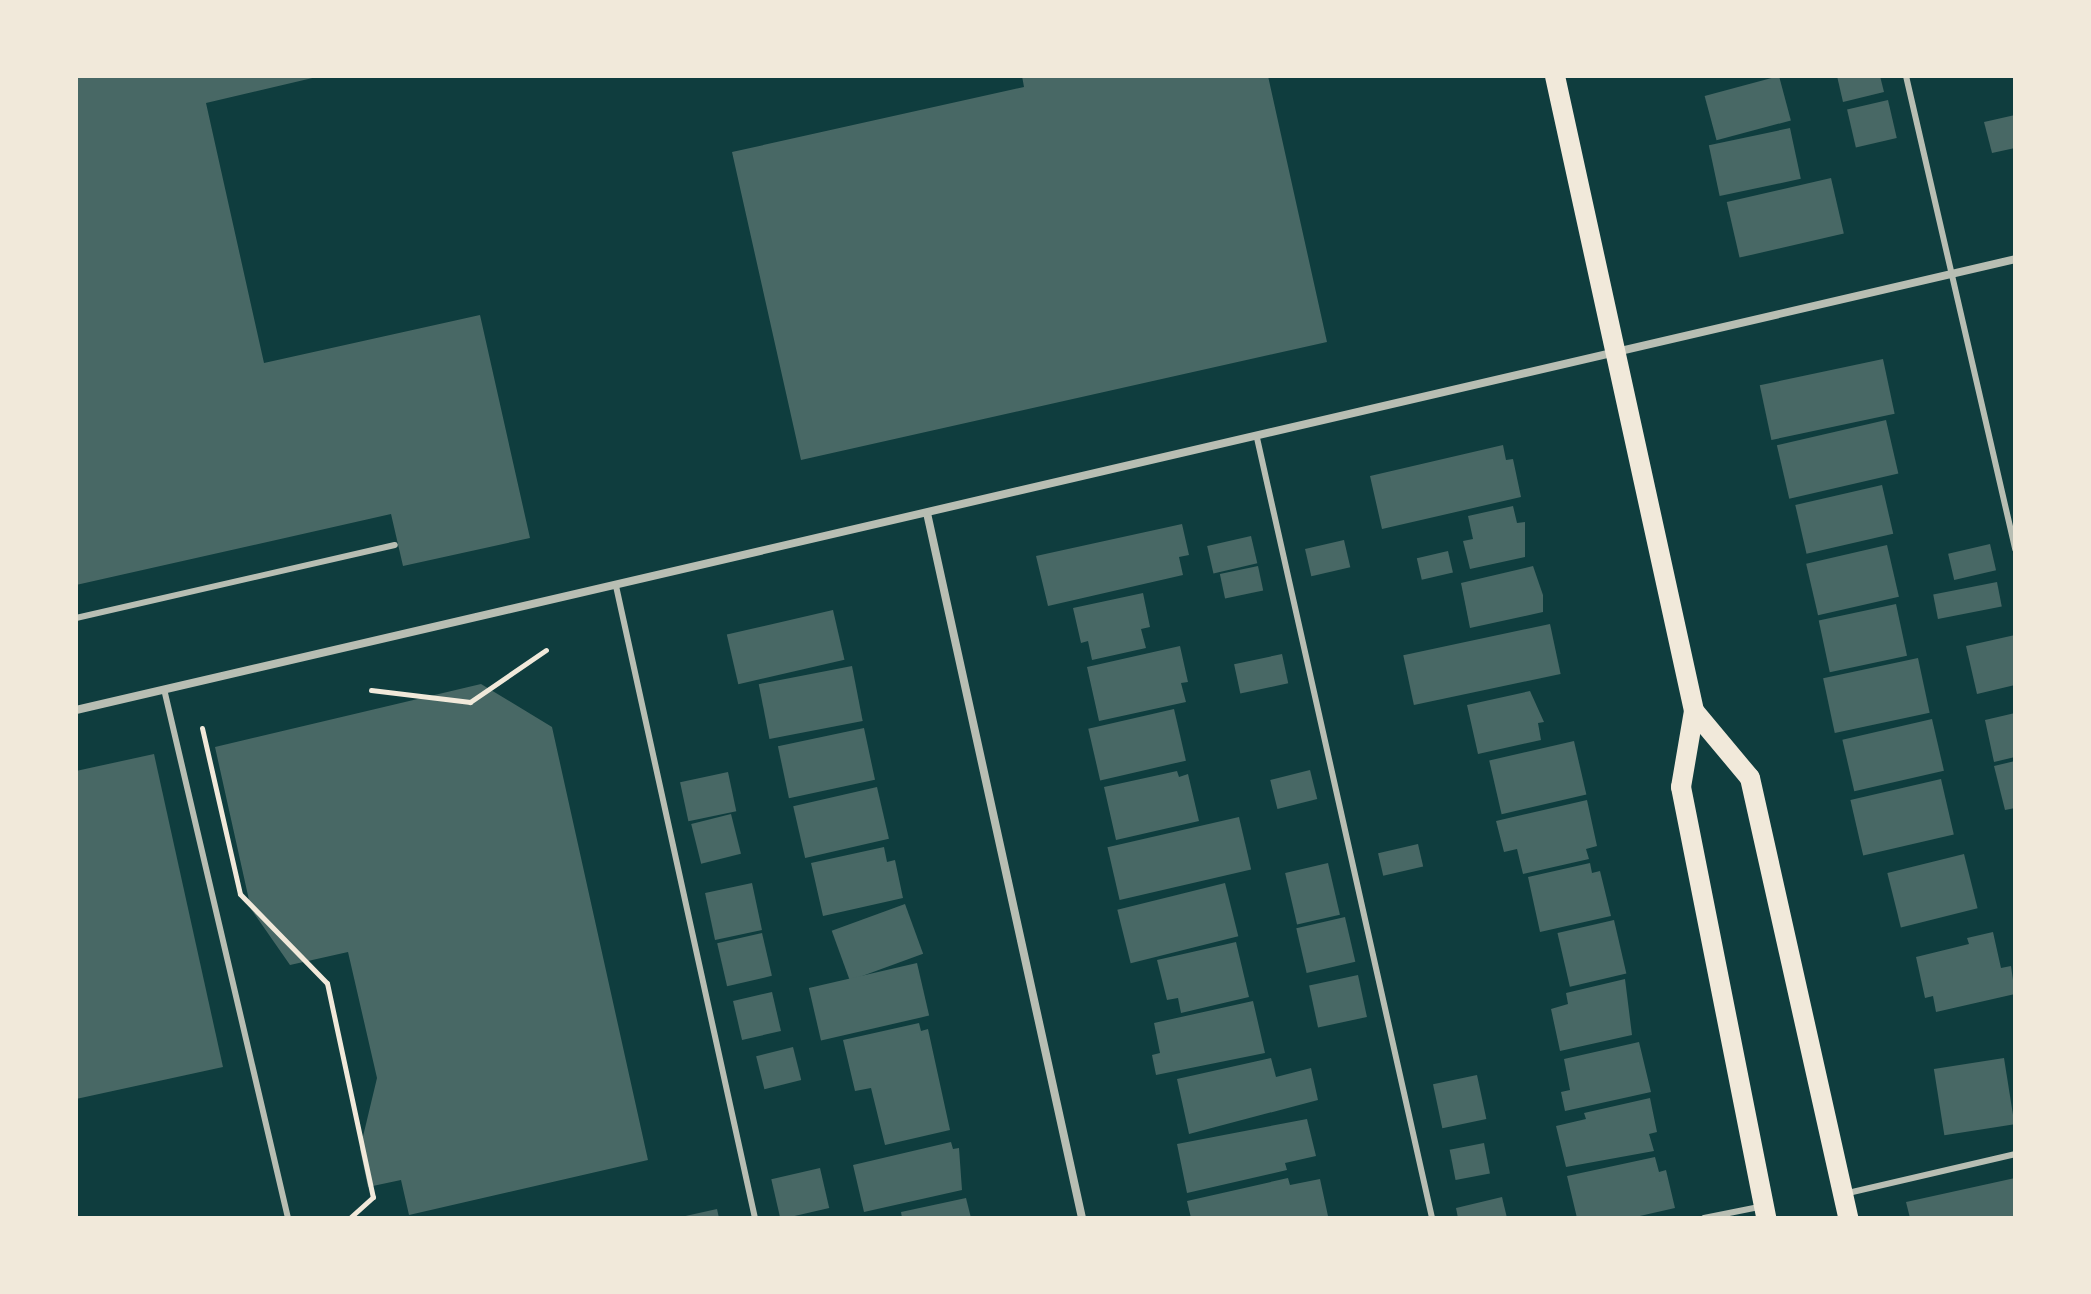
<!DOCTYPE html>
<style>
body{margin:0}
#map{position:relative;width:2091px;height:1294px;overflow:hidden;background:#0f3d3e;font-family:"Space Grotesk",sans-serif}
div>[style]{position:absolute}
.building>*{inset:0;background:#486865;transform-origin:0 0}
.path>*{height:5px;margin:-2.5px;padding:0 2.5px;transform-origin:2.5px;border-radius:2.5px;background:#f1e9da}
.service>*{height:6px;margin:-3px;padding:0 3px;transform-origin:3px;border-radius:3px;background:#b8beb3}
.minor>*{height:8px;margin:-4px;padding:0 4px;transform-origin:4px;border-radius:4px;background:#b8beb3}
.primary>*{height:20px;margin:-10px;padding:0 10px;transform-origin:10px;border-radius:10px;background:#f1e9da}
span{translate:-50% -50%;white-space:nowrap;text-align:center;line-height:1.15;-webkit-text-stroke:6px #f1e9da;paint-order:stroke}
.frame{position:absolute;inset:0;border:78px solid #f1e9da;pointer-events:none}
</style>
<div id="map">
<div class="building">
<div style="clip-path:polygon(76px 76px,321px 76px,206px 103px,264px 363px,480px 315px,530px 538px,403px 566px,391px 514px,76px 585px)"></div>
<div style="clip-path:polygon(1022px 76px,1268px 76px,1327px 342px,801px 460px,732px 152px,1024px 87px)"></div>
<div style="left:1779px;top:76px;width:46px;height:77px;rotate:75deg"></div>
<div style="clip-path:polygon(1837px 76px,1880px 76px,1884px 92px,1843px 102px)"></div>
<div style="left:1888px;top:100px;width:39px;height:42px;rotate:77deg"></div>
<div style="clip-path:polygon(2015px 115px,2015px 148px,1992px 153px,1984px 122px)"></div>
<div style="left:1790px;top:128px;width:52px;height:83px;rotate:78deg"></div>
<div style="left:1831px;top:178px;width:57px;height:107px;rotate:77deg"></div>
<div style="left:1883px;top:359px;width:56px;height:126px;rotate:78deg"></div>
<div style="left:1886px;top:420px;width:55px;height:112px;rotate:77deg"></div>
<div style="clip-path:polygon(1503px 445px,1506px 460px,1513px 459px,1521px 497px,1382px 529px,1370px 476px)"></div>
<div style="left:1882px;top:485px;width:50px;height:89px;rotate:77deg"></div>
<div style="clip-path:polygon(1513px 506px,1517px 523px,1525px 522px,1525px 557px,1470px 569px,1463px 541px,1473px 539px,1468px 516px)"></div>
<div style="clip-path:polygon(1182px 524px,1189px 555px,1179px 557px,1183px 575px,1048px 606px,1036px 556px)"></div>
<div style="left:1251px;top:536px;width:28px;height:45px;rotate:77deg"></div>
<div style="left:1344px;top:540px;width:28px;height:40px;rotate:77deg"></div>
<div style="left:1990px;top:544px;width:27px;height:43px;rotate:77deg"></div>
<div style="left:1887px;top:545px;width:53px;height:83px;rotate:77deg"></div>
<div style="left:1448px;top:551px;width:22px;height:32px;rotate:77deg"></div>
<div style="left:1258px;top:566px;width:25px;height:39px;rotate:78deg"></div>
<div style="clip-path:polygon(1533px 566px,1543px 595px,1543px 612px,1470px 628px,1461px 583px)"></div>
<div style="left:1997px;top:582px;width:25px;height:65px;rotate:79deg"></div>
<div style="clip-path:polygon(1143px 593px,1150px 627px,1141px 629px,1146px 648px,1092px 660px,1088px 641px,1081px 643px,1073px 608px)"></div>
<div style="left:1896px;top:604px;width:53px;height:79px;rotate:78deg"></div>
<div style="left:833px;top:610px;width:51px;height:109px;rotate:77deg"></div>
<div style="left:1550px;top:624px;width:51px;height:150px;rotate:78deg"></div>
<div style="clip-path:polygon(2015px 635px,2015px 685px,1977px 694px,1966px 646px)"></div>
<div style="clip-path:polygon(1180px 646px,1188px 682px,1181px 683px,1186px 702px,1099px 721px,1087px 667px)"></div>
<div style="left:1282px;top:654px;width:30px;height:49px;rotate:78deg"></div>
<div style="left:1918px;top:658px;width:56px;height:97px;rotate:78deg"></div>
<div style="left:852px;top:666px;width:56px;height:95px;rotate:79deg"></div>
<div style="clip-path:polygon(481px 684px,552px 727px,648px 1160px,409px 1215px,401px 1180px,368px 1187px,360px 1149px,377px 1078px,348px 952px,290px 965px,251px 909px,215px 747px)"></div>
<div style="clip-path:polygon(1530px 691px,1544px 722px,1538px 723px,1541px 740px,1478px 754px,1467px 705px)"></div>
<div style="left:1174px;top:709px;width:53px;height:88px;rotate:77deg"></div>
<div style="clip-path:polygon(2015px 713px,2015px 757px,1994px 762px,1985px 720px)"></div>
<div style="left:1932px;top:719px;width:53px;height:92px;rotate:77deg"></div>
<div style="left:864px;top:728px;width:53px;height:88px;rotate:78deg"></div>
<div style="left:1574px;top:741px;width:55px;height:87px;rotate:77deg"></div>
<div style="clip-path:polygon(154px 754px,223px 1067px,76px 1099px,76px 771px)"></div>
<div style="clip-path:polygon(2015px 761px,2015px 808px,2005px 810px,1994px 766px)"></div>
<div style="left:1310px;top:770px;width:30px;height:41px;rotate:76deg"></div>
<div style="clip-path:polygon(1177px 771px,1179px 777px,1188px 774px,1199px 821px,1116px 840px,1104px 787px)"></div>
<div style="left:728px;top:772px;width:40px;height:49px;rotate:78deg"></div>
<div style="left:1941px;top:779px;width:57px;height:93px;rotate:77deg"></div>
<div style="left:877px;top:787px;width:53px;height:86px;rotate:77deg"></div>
<div style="clip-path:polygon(1587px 800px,1597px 846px,1586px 849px,1589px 859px,1523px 874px,1517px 849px,1504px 852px,1496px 821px)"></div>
<div style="left:731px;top:814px;width:41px;height:41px;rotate:76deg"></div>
<div style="left:1239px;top:817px;width:54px;height:135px;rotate:77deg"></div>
<div style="left:1418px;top:844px;width:23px;height:41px;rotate:77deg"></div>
<div style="clip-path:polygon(884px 847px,887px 862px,895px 860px,903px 898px,823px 916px,811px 863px)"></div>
<div style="left:1964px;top:854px;width:56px;height:79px;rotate:76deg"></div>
<div style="left:1328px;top:863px;width:53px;height:44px;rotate:77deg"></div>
<div style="clip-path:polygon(1590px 863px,1592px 873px,1600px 871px,1611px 916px,1540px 932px,1528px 877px)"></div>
<div style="left:752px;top:883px;width:48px;height:48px;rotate:78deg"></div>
<div style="left:1225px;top:883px;width:55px;height:111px;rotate:76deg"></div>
<div style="left:905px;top:904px;width:53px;height:78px;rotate:70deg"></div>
<div style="left:1345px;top:917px;width:46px;height:50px;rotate:77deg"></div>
<div style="left:1614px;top:920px;width:55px;height:58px;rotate:77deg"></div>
<div style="clip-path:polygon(1993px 932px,2001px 968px,2011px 966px,2015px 994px,1936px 1012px,1933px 996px,1925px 998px,1916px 957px,1969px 944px,1967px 938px)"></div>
<div style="left:762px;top:933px;width:44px;height:46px;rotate:77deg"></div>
<div style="clip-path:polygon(1236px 942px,1249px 997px,1181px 1013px,1178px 998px,1167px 1000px,1157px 960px)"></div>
<div style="left:917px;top:963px;width:54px;height:111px;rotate:77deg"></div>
<div style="left:1358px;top:975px;width:43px;height:50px;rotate:78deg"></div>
<div style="clip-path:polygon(1625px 979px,1632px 1035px,1560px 1051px,1551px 1009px,1568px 1004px,1566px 993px)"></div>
<div style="left:772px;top:992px;width:40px;height:40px;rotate:77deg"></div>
<div style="clip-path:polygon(1253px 1001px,1265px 1053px,1156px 1075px,1152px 1055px,1160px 1053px,1154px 1023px)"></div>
<div style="clip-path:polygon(919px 1023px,921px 1031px,928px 1029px,950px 1130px,885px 1145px,871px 1088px,855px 1091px,843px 1040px)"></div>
<div style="clip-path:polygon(1639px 1042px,1651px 1092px,1565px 1111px,1561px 1092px,1570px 1090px,1564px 1059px)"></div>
<div style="left:793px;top:1047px;width:34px;height:38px;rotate:76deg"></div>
<div style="clip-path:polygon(1271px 1058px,1276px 1077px,1311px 1068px,1318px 1100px,1189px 1134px,1177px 1079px)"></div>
<div style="left:2004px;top:1058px;width:67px;height:71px;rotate:81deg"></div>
<div style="left:1477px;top:1075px;width:45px;height:45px;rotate:78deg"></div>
<div style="clip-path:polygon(1650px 1098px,1657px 1132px,1649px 1134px,1654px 1151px,1566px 1167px,1556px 1126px,1586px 1119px,1584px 1113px)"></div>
<div style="clip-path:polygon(1307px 1119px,1316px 1156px,1285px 1163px,1287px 1170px,1187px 1193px,1177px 1144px)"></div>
<div style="clip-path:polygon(951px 1142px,953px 1149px,959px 1148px,962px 1190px,864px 1212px,853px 1165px)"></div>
<div style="left:1484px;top:1143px;width:31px;height:35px;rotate:79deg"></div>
<div style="clip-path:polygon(1655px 1157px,1659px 1172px,1666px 1170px,1675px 1208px,1631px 1218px,1577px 1218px,1567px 1176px)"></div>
<div style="left:820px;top:1168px;width:41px;height:50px;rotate:77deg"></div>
<div style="clip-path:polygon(1288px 1178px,1290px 1185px,1320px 1179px,1328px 1216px,1191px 1218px,1187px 1201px)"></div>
<div style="clip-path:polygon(2015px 1178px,2015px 1218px,1910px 1218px,1906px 1202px)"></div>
<div style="clip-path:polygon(1502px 1197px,1507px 1218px,1458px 1218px,1456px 1208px)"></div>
<div style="clip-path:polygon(966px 1198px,971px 1218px,902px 1218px,901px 1212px)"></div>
<div style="clip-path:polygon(717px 1209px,719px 1218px,681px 1218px,681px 1217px)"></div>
</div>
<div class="path">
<div style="left:371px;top:690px;width:100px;rotate:6.9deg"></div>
<div style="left:470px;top:702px;width:92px;rotate:-34.4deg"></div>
<div style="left:202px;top:728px;width:170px;rotate:77.1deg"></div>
<div style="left:240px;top:894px;width:124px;rotate:45.7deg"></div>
<div style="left:327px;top:983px;width:219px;rotate:77.9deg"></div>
<div style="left:373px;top:1197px;width:31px;rotate:138deg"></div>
</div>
<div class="service">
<div style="left:1906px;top:76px;width:486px;rotate:77deg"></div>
<div style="left:1257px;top:438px;width:799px;rotate:77.35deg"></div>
<div style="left:616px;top:586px;width:647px;rotate:77.6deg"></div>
<div style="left:76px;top:618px;width:327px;rotate:-12.9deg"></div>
<div style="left:164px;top:689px;width:543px;rotate:76.81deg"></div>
<div style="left:1848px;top:1193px;width:171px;rotate:-13.1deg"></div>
<div style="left:1704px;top:1218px;width:56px;rotate:-11.3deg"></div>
</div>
<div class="minor">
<div style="left:927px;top:513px;width:722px;rotate:77.6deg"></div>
<div style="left:76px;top:710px;width:1991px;rotate:-13.09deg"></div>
</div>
<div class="primary">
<div style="left:1555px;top:76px;width:650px;rotate:77.65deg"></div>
<div style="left:1694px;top:711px;width:77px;rotate:99.7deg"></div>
<div style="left:1681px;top:787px;width:439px;rotate:78.8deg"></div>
<div style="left:1694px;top:711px;width:87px;rotate:50.1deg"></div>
<div style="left:1750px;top:778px;width:451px;rotate:77.4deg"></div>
</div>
<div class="frame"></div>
</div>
